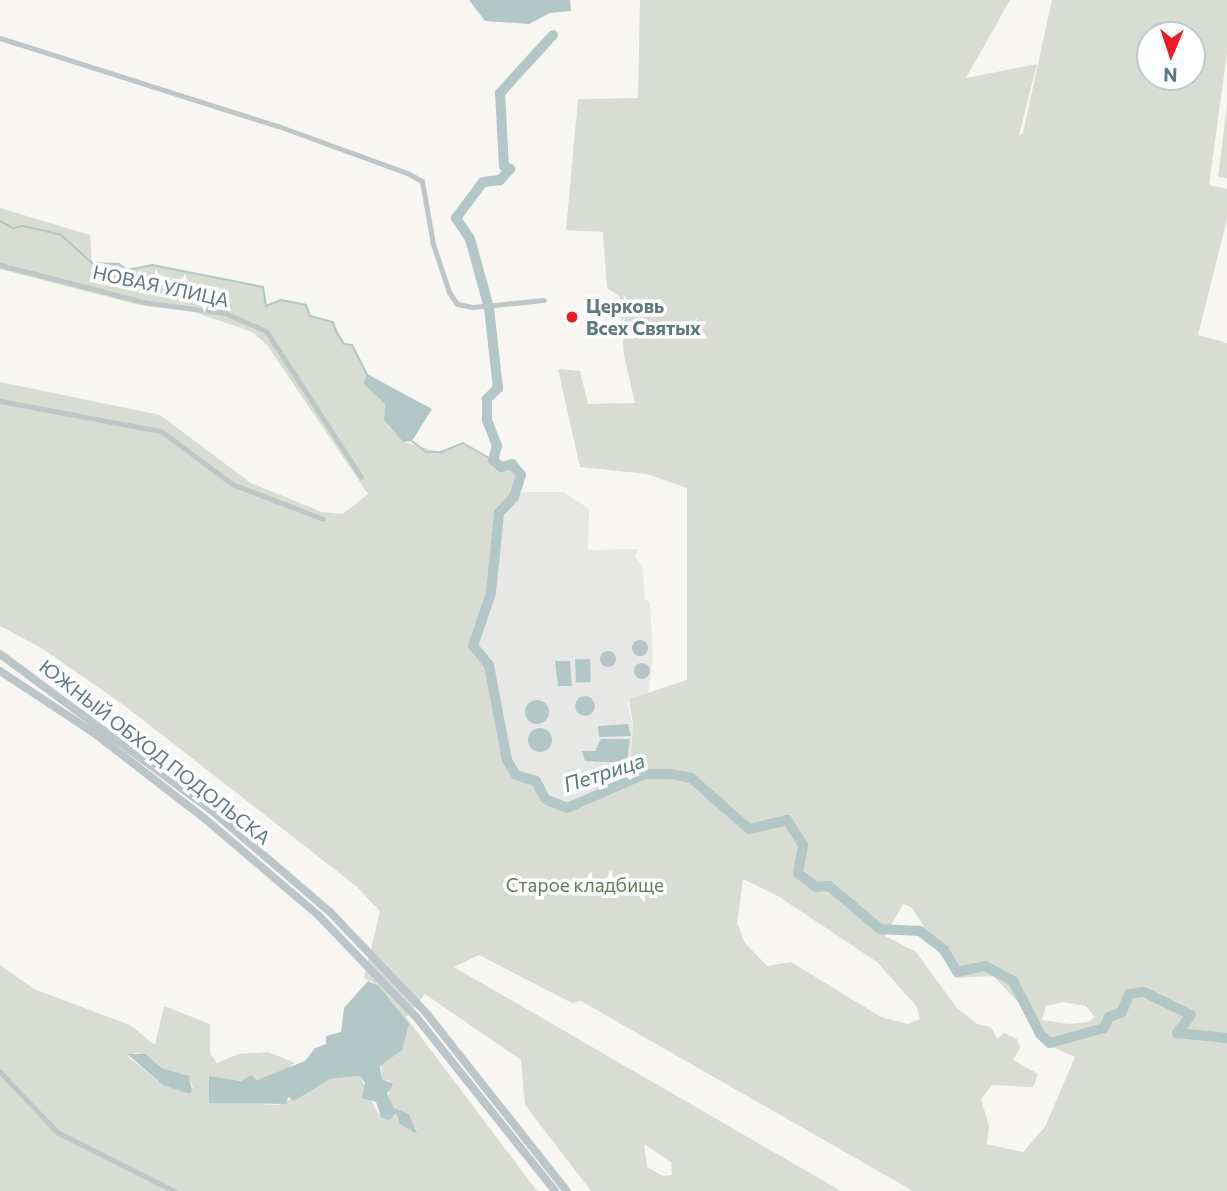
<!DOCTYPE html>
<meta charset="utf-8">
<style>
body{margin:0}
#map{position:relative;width:1227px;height:1191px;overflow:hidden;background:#f7f6f3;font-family:Commissioner,sans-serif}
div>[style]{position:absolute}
.built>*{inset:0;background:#e7e8e6}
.green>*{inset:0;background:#d8dcd2}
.water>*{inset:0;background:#b2c7c6;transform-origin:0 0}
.round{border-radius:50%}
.stream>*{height:2px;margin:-1px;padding:0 1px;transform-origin:1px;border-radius:1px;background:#b2c7c6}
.river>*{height:10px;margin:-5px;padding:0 5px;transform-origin:5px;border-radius:5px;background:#b2c7c6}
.minor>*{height:5px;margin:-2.5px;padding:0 2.5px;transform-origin:2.5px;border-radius:2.5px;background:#bfc6c8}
.primary>*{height:8px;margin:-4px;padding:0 4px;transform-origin:4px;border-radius:4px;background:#bcc6c9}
.dots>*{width:19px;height:19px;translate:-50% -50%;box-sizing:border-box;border:4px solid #fff;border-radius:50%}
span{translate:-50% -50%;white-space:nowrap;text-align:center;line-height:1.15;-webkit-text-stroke:7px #fff;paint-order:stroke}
.street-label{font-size:19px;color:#607a80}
.poi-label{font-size:19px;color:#607a80;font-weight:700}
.left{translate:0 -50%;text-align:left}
.park-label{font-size:19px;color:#6a785f}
.water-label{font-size:21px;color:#5a7c7b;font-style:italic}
.north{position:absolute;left:1136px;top:21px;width:70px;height:70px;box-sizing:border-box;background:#fff;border:2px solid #bfcacc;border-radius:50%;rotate:182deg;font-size:19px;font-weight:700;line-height:28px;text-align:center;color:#607a80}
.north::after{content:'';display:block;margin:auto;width:24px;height:32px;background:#ee1c26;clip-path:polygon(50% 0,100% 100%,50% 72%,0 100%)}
</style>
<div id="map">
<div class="built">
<div style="clip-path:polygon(522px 492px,564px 492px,589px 509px,588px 550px,638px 549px,635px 557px,642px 566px,645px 599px,650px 603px,653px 657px,648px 694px,629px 699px,628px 707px,633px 725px,629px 782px,567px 808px,545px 799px,536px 781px,516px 775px,507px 760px,489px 665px,473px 646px,491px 593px,499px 513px)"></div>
</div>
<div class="green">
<div style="clip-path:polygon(evenodd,640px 0,1010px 0,966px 78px,1037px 64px,1019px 135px,1023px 133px,1052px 0,1227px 0,1227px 53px,1209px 185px,1227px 189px,1227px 219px,1198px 335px,1227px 343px,1227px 1191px,913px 1191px,581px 1001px,572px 1003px,479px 955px,454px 967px,841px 1191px,591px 1191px,525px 1105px,521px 1060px,425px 994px,406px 1017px,537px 1191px,0 1191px,0 965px,34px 989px,130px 1025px,155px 1045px,164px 1006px,210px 1024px,210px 1054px,217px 1063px,238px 1054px,268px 1052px,295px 1063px,279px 1075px,257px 1080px,251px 1075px,244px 1081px,214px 1078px,218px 1102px,279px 1105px,330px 1079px,360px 1076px,378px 1114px,396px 1113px,398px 1120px,418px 1130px,409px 1122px,408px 1114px,394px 1108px,388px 1098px,390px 1081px,382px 1079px,381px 1062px,394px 1053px,402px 1038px,373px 982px,364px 978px,380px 911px,356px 886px,125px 706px,43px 649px,0 626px,0 382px,160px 415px,251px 483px,322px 512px,343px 514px,368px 494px,267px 345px,252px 332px,188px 310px,139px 305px,0 269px,0 208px,90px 235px,92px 263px,119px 264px,128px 270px,152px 265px,216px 277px,263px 287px,267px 306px,281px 300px,306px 305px,310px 316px,333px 322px,344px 343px,352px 345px,367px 374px,363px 383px,385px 404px,384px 420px,403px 442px,440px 452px,463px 443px,501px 467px,512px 464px,521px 475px,514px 497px,499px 513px,491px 593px,473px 646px,489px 665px,507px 761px,516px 775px,536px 781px,546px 799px,567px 808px,590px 801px,629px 782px,633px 725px,629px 699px,687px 680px,687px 488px,647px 474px,580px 467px,558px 369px,580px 371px,588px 404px,635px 403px,624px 356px,620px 297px,607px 288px,603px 232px,566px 230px,578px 99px,638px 98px,640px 0,1150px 35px,1192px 35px,1192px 77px,1150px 77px,1150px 35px,640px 0,743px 879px,778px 896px,877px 962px,917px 1007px,920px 1019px,908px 1024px,881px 1017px,791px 962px,767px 966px,745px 943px,737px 923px,743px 879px,640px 0,903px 904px,911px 907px,958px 978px,993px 976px,1022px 1006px,1041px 1042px,1075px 1057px,1045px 1127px,1023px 1152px,987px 1144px,989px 1126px,981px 1099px,992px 1085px,1033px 1087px,1038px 1074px,1013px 1060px,1020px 1048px,1017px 1039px,1004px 1033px,997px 1039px,991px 1027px,977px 1024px,957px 1008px,916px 952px,885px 936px,903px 904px,640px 0,1063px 1002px,1086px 1006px,1095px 1017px,1088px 1022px,1069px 1024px,1042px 1020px,1046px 1006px,1063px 1002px,640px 0,135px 1053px,148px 1055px,162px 1068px,189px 1076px,193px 1088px,159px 1082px,127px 1056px,135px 1053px,640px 0,644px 1144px,671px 1162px,672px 1175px,663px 1176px,647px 1167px,644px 1144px)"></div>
<div style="clip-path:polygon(1227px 105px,1227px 178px,1218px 177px)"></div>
</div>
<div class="water">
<div style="clip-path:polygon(469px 0,570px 0,571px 11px,550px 13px,529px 24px,485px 21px)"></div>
<div style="clip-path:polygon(367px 374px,432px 409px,412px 441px,403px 442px,384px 420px,385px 404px,363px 383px)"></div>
<div class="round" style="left:632px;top:640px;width:16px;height:16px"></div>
<div class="round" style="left:600px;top:651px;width:16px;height:16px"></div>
<div style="left:590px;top:659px;width:23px;height:15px;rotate:88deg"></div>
<div style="clip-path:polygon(555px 661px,570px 661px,572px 686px,558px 686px)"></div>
<div class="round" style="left:634px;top:663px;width:16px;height:16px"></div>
<div class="round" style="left:575px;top:696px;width:20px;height:20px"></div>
<div class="round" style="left:525px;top:700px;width:24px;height:24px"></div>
<div style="clip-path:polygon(628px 724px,631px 736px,599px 737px,598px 726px)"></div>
<div class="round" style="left:528px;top:728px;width:24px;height:24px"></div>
<div style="clip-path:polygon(601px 739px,630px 739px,627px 763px,585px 761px,582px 751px,595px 751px)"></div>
<div style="clip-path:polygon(368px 981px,379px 986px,409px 1024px,402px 1050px,380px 1066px,382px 1079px,393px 1084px,387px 1094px,394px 1108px,409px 1114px,417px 1134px,400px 1124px,396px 1113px,389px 1120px,381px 1117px,376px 1102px,362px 1098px,365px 1083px,360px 1076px,330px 1079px,294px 1101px,288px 1097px,286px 1104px,209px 1103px,209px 1076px,241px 1081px,251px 1075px,257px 1080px,305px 1061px,315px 1048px,326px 1044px,326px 1036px,341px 1032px,344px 1008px)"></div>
<div style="clip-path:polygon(127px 1054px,146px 1054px,162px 1068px,189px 1076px,192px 1090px,190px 1094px,163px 1085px)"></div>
</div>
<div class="stream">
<div style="left:0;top:221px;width:15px;rotate:28deg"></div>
<div style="left:13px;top:228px;width:10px;rotate:-11deg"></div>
<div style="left:23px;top:226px;width:39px;rotate:13deg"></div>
<div style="left:61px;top:235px;width:42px;rotate:42.1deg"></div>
<div style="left:92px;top:263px;width:27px;rotate:2deg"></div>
<div style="left:119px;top:264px;width:10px;rotate:37deg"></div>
<div style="left:127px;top:270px;width:25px;rotate:-11deg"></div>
<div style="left:152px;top:265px;width:113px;rotate:11.2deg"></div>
<div style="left:263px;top:287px;width:19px;rotate:81deg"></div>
<div style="left:266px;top:306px;width:16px;rotate:-22deg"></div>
<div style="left:281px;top:300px;width:25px;rotate:11deg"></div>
<div style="left:306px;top:305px;width:12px;rotate:70deg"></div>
<div style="left:310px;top:316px;width:24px;rotate:15deg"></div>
<div style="left:333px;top:322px;width:10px;rotate:73deg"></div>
<div style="left:336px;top:332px;width:14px;rotate:56deg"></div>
<div style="left:344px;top:344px;width:8px;rotate:7deg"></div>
<div style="left:352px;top:345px;width:33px;rotate:63deg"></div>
<div style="left:412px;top:441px;width:18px;rotate:38deg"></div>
<div style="left:426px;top:452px;width:15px"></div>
<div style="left:441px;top:452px;width:24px;rotate:-22deg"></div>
<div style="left:463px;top:443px;width:34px;rotate:30deg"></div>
</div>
<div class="river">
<div style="left:553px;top:35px;width:79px;rotate:132.4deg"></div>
<div style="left:500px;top:93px;width:73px;rotate:86.9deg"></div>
<div style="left:504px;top:166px;width:7px;rotate:27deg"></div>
<div style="left:510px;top:169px;width:15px;rotate:132deg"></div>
<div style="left:500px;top:180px;width:17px;rotate:173deg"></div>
<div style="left:483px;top:182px;width:45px;rotate:126.9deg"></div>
<div style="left:456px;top:218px;width:25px;rotate:56deg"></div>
<div style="left:470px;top:239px;width:72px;rotate:74.6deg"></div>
<div style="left:489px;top:308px;width:81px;rotate:83.6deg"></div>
<div style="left:498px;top:388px;width:16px;rotate:135deg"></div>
<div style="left:487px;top:399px;width:21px;rotate:90deg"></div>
<div style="left:487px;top:420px;width:28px;rotate:69deg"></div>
<div style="left:497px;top:446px;width:15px;rotate:106deg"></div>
<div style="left:493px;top:460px;width:11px;rotate:41deg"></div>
<div style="left:501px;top:467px;width:11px;rotate:-15deg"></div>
<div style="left:512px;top:464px;width:14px;rotate:51deg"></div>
<div style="left:521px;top:475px;width:23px;rotate:108deg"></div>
<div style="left:514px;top:497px;width:22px;rotate:133deg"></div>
<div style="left:499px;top:513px;width:80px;rotate:95.7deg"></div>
<div style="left:491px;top:593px;width:56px;rotate:108.8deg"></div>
<div style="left:473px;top:646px;width:25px;rotate:50deg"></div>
<div style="left:489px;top:665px;width:97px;rotate:79.3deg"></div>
<div style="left:507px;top:760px;width:17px;rotate:59deg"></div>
<div style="left:516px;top:775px;width:21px;rotate:17deg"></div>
<div style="left:536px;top:781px;width:20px;rotate:63deg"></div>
<div style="left:545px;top:799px;width:24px;rotate:22deg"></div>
<div style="left:567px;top:808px;width:85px;rotate:-23.6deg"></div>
<div style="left:645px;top:774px;width:26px"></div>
<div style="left:671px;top:774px;width:20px;rotate:11deg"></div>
<div style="left:691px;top:778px;width:77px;rotate:41.3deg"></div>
<div style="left:749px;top:829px;width:39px;rotate:-13deg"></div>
<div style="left:787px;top:820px;width:30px;rotate:57deg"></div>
<div style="left:803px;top:845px;width:28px;rotate:100deg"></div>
<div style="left:798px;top:873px;width:23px;rotate:38deg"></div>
<div style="left:816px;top:887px;width:13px;rotate:-4deg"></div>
<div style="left:829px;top:886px;width:67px;rotate:40.1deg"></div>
<div style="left:880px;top:929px;width:40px;rotate:2.9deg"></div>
<div style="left:920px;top:931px;width:31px;rotate:38deg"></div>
<div style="left:944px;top:950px;width:26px;rotate:59deg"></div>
<div style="left:957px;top:972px;width:29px;rotate:-12deg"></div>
<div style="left:985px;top:966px;width:32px;rotate:28deg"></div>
<div style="left:1013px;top:981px;width:59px;rotate:63deg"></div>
<div style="left:1040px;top:1034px;width:13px;rotate:42deg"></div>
<div style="left:1050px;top:1043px;width:56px;rotate:-15.5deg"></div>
<div style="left:1104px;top:1028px;width:12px;rotate:-66deg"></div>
<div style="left:1109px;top:1017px;width:14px;rotate:-21deg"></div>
<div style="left:1122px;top:1012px;width:19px;rotate:-69deg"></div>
<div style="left:1129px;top:994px;width:15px;rotate:-8deg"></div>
<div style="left:1144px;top:992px;width:52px;rotate:26.1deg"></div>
<div style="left:1191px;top:1015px;width:23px;rotate:128deg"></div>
<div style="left:1177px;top:1033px;width:50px;rotate:5.7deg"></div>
</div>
<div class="minor">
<div style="left:0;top:38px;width:292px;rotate:17.6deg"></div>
<div style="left:278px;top:126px;width:137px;rotate:20deg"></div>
<div style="left:407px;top:173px;width:17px;rotate:28deg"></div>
<div style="left:422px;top:181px;width:64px;rotate:80.1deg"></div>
<div style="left:433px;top:244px;width:51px;rotate:71.6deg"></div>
<div style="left:449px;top:292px;width:14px;rotate:56deg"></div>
<div style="left:457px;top:304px;width:16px;rotate:11deg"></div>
<div style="left:473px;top:307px;width:71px;rotate:-5.6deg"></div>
<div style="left:0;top:265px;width:153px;rotate:14.4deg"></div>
<div style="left:148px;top:303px;width:78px;rotate:7.4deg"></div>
<div style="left:225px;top:313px;width:45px;rotate:23.7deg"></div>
<div style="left:266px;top:331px;width:174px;rotate:56.9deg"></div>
<div style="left:0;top:401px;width:164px;rotate:10.6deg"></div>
<div style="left:161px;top:431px;width:89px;rotate:36.7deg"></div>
<div style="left:232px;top:484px;width:97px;rotate:21deg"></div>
<div style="left:0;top:1072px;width:83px;rotate:46.5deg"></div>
<div style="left:57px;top:1132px;width:131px;rotate:26.8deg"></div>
</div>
<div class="primary">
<div style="left:0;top:654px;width:262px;rotate:36.5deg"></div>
<div style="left:211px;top:810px;width:157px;rotate:40.6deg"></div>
<div style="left:330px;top:912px;width:141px;rotate:46.4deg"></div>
<div style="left:427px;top:1014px;width:226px;rotate:51.7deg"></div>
<div style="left:0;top:671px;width:113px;rotate:33.4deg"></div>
<div style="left:94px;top:733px;width:139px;rotate:37.7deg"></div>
<div style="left:204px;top:818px;width:150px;rotate:40.4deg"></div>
<div style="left:318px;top:915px;width:143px;rotate:46.1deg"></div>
<div style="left:417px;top:1018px;width:221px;rotate:51.4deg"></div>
</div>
<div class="dots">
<div style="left:572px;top:317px;background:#ee1c26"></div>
</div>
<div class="street-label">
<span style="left:161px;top:286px;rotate:12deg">НОВАЯ УЛИЦА</span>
<span style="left:155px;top:752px;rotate:38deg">ЮЖНЫЙ ОБХОД ПОДОЛЬСКА</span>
</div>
<div class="poi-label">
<span class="left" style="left:586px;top:317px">Церковь<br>Всех Святых</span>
</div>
<div class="park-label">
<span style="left:585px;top:885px">Старое кладбище</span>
</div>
<div class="water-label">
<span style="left:604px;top:772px;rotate:-18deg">Петрица</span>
</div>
<div class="north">N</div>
</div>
